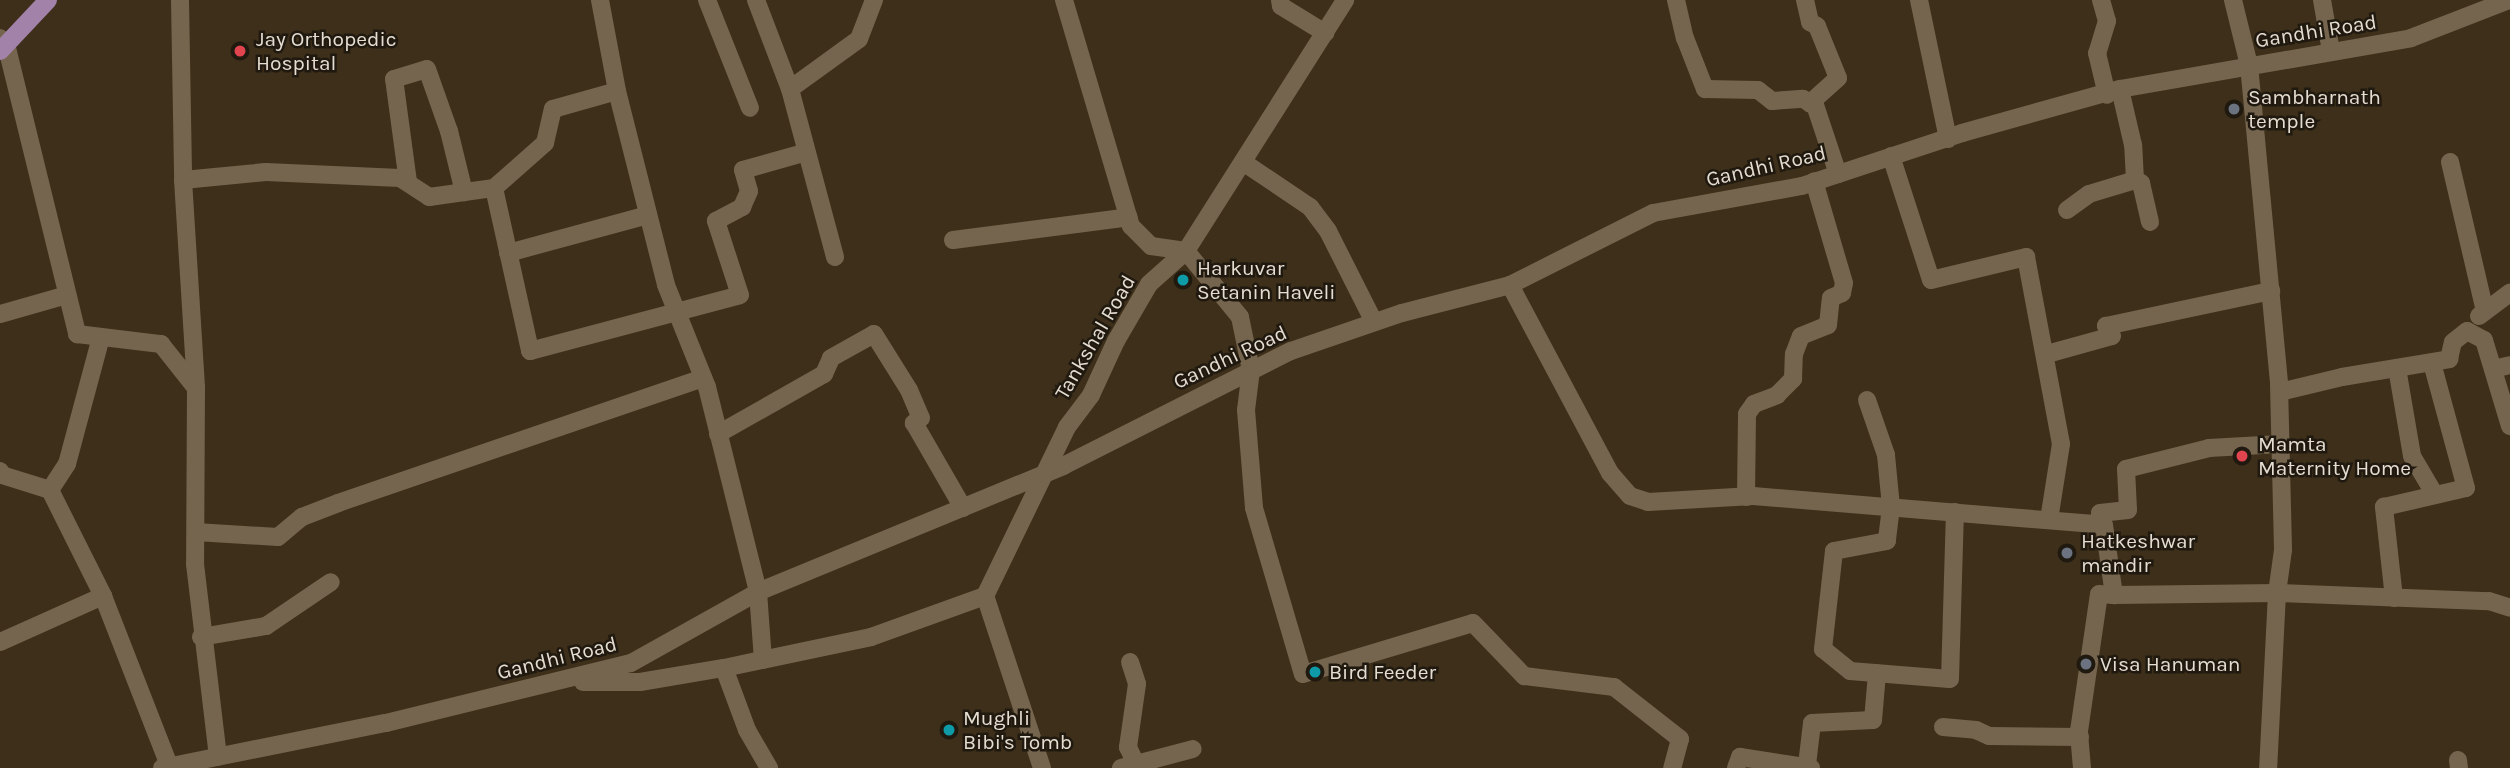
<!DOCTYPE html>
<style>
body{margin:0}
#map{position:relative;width:2510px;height:768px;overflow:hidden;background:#3e2f1a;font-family:Karla,sans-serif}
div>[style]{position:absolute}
.minor>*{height:18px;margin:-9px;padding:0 9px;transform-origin:9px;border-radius:9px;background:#75654e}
.major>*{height:18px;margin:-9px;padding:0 9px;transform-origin:9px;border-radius:9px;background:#a382a9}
.dots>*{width:19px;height:19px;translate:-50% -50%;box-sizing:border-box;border:4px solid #1f190f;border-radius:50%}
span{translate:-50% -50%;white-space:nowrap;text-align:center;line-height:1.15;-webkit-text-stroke:5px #1f190f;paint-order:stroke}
.street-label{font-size:21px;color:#e6ddd1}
.poi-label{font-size:21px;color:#e6ddd1}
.left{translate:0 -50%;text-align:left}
</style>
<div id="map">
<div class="minor">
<div style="left:180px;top:0;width:180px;rotate:89deg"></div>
<div style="left:183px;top:180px;width:208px;rotate:86.4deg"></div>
<div style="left:196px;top:388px;width:176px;rotate:90.3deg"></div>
<div style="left:195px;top:564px;width:194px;rotate:83.2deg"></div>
<div style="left:600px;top:0;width:93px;rotate:79.4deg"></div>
<div style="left:617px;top:91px;width:200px;rotate:75.8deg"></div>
<div style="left:666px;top:285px;width:110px;rotate:68.1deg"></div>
<div style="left:707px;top:387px;width:211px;rotate:76deg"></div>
<div style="left:758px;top:592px;width:68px;rotate:85.8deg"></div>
<div style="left:707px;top:0;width:116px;rotate:68.3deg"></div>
<div style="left:756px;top:0;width:95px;rotate:69.1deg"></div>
<div style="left:790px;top:89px;width:174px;rotate:75deg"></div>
<div style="left:1064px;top:0;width:236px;rotate:73.5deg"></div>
<div style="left:1131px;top:226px;width:28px;rotate:45deg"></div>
<div style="left:1151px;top:246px;width:35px;rotate:8deg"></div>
<div style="left:1186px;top:251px;width:85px;rotate:50.7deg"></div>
<div style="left:1240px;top:317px;width:54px;rotate:78.3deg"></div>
<div style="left:1251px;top:370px;width:40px;rotate:97.1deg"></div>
<div style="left:1246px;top:410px;width:98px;rotate:85.3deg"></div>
<div style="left:1254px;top:508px;width:173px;rotate:73.6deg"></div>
<div style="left:1303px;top:674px;width:177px;rotate:-16.7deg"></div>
<div style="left:1473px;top:623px;width:74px;rotate:46.1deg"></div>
<div style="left:1524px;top:676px;width:91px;rotate:7deg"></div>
<div style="left:1614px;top:687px;width:84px;rotate:38.2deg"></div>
<div style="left:1680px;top:739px;width:30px;rotate:105deg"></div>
<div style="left:1280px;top:0;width:6px;rotate:81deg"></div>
<div style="left:1281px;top:6px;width:52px;rotate:31.5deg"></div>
<div style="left:1676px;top:0;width:39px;rotate:77deg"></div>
<div style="left:1685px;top:38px;width:55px;rotate:68.6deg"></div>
<div style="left:1705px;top:89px;width:53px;rotate:1.1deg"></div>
<div style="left:1758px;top:90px;width:18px;rotate:38deg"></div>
<div style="left:1772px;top:101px;width:31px;rotate:-4deg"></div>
<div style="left:1803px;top:99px;width:13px;rotate:27deg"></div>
<div style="left:1815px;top:105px;width:73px;rotate:71.6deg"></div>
<div style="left:1805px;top:0;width:23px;rotate:77deg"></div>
<div style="left:1810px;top:22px;width:8px;rotate:30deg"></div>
<div style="left:1817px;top:26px;width:56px;rotate:68deg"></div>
<div style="left:1838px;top:78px;width:38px;rotate:138deg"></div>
<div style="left:1919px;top:0;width:142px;rotate:78.2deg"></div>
<div style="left:2101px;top:0;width:22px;rotate:74deg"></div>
<div style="left:2107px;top:21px;width:34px;rotate:107deg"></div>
<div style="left:2097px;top:53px;width:43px;rotate:76.6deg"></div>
<div style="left:2233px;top:0;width:67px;rotate:76.2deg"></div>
<div style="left:2249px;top:65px;width:321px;rotate:84.6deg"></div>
<div style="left:2279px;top:385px;width:165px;rotate:88.6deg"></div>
<div style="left:2283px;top:550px;width:43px;rotate:97.9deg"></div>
<div style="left:2277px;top:593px;width:175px;rotate:92.9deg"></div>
<div style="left:2322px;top:0;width:52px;rotate:80deg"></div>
<div style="left:0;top:38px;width:8px;rotate:45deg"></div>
<div style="left:6px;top:44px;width:299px;rotate:76.2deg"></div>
<div style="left:77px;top:334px;width:85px;rotate:6.8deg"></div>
<div style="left:161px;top:344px;width:56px;rotate:51.5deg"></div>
<div style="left:790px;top:89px;width:85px;rotate:-35.9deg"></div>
<div style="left:859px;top:39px;width:42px;rotate:-69deg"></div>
<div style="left:1891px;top:156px;width:130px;rotate:72.1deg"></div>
<div style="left:1931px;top:280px;width:98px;rotate:-13.6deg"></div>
<div style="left:2026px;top:257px;width:190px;rotate:79.4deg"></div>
<div style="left:2061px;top:444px;width:77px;rotate:99deg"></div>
<div style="left:1243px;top:162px;width:81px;rotate:33.9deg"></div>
<div style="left:1310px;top:207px;width:30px;rotate:53deg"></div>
<div style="left:1328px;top:231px;width:102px;rotate:63.2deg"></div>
<div style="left:2450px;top:162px;width:153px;rotate:76.8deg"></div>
<div style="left:183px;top:180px;width:83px;rotate:-5.5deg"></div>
<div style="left:266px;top:172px;width:134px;rotate:2.6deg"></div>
<div style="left:400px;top:178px;width:35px;rotate:33deg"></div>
<div style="left:429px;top:197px;width:66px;rotate:-7.9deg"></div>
<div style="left:494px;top:188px;width:68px;rotate:-41.4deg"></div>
<div style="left:545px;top:143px;width:35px;rotate:-77deg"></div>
<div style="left:553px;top:109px;width:66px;rotate:-15.7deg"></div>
<div style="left:2135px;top:180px;width:7px;rotate:27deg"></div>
<div style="left:2141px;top:183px;width:40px;rotate:77deg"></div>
<div style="left:408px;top:182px;width:104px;rotate:-97.7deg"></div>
<div style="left:394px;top:79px;width:34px;rotate:-17deg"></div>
<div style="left:427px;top:69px;width:66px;rotate:70.5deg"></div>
<div style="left:449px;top:131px;width:63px;rotate:76.2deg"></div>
<div style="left:494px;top:188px;width:167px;rotate:77.5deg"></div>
<div style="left:530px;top:351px;width:217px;rotate:-14.9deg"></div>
<div style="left:740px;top:295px;width:78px;rotate:-108deg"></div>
<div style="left:716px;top:221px;width:30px;rotate:-28deg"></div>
<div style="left:742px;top:207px;width:17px;rotate:-66deg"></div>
<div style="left:749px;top:191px;width:22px;rotate:-106deg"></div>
<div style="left:743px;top:170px;width:66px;rotate:-15.7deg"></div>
<div style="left:2067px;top:210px;width:27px;rotate:-36deg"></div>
<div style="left:2089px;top:194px;width:48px;rotate:-16.9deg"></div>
<div style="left:2135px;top:180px;width:35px;rotate:-93deg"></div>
<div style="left:2133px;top:145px;width:57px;rotate:-103.1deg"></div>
<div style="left:953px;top:240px;width:177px;rotate:-7.4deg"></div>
<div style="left:508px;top:253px;width:145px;rotate:-15.2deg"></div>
<div style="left:1510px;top:285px;width:213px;rotate:62deg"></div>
<div style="left:1610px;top:473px;width:30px;rotate:49deg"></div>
<div style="left:1630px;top:496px;width:19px;rotate:18deg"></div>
<div style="left:1648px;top:502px;width:105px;rotate:-3.3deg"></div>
<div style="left:1753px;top:496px;width:352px;rotate:4.7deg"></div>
<div style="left:2104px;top:525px;width:71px;rotate:81.9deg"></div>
<div style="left:2114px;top:595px;width:163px;rotate:-0.7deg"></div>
<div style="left:2277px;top:593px;width:212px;rotate:2.2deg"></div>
<div style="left:2489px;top:601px;width:22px;rotate:18deg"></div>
<div style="left:0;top:314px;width:70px;rotate:-15.8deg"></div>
<div style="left:2479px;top:316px;width:39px;rotate:-37deg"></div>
<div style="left:2047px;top:354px;width:67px;rotate:-15.5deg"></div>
<div style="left:2112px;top:336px;width:12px;rotate:-121deg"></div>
<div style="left:2106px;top:326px;width:169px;rotate:-12deg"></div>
<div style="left:2397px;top:368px;width:89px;rotate:80.3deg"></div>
<div style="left:2412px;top:456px;width:45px;rotate:59.5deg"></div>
<div style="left:2493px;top:369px;width:17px;rotate:-13deg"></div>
<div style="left:2280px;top:392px;width:64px;rotate:-13.6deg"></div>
<div style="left:2342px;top:377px;width:109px;rotate:-9.5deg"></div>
<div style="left:2449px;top:359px;width:17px;rotate:-77deg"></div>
<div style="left:2453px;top:342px;width:18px;rotate:-38deg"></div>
<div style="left:2467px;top:331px;width:19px;rotate:28deg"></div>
<div style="left:2484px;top:340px;width:90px;rotate:73.2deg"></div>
<div style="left:1867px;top:400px;width:58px;rotate:70.9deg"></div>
<div style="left:1886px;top:455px;width:52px;rotate:84.5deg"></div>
<div style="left:1891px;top:507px;width:34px;rotate:97deg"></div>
<div style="left:1887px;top:541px;width:54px;rotate:169.3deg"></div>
<div style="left:1834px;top:551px;width:99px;rotate:96.4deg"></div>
<div style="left:1823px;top:649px;width:35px;rotate:39deg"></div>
<div style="left:1850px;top:671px;width:100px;rotate:4.6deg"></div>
<div style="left:1950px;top:679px;width:167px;rotate:-88.3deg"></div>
<div style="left:718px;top:434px;width:122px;rotate:-29.5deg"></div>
<div style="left:824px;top:374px;width:17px;rotate:-66deg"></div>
<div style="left:831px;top:358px;width:49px;rotate:-29.2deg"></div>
<div style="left:874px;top:334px;width:66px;rotate:58deg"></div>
<div style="left:909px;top:390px;width:30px;rotate:67deg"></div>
<div style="left:921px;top:418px;width:9px;rotate:144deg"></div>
<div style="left:914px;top:423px;width:98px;rotate:60deg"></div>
<div style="left:0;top:471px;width:4px;rotate:63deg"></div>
<div style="left:2px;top:475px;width:50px;rotate:17.4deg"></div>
<div style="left:50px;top:490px;width:119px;rotate:63.4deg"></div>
<div style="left:103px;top:596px;width:185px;rotate:68.7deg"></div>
<div style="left:50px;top:490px;width:31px;rotate:-57deg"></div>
<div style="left:67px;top:464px;width:131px;rotate:-75deg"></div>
<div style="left:1746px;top:497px;width:83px;rotate:-89.3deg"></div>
<div style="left:1747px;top:414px;width:12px;rotate:-55deg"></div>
<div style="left:1754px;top:404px;width:25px;rotate:-21deg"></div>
<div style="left:1777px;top:395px;width:23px;rotate:-45deg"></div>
<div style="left:1793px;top:379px;width:25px;rotate:-88deg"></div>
<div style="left:1794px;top:354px;width:19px;rotate:-69deg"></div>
<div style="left:1801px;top:336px;width:29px;rotate:-22deg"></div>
<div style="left:1828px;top:325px;width:27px;rotate:-84deg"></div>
<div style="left:1831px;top:298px;width:12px;rotate:-24deg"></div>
<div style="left:1842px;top:293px;width:10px;rotate:-79deg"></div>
<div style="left:1844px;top:283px;width:106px;rotate:-106.4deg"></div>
<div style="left:2100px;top:524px;width:11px;rotate:-90deg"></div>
<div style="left:2100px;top:513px;width:28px;rotate:-6deg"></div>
<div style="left:2128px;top:510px;width:41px;rotate:-92.8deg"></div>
<div style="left:2126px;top:469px;width:86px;rotate:-14.2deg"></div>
<div style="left:2209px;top:448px;width:72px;rotate:-3.2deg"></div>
<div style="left:196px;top:532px;width:82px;rotate:3.5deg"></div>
<div style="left:278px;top:537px;width:31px;rotate:-40deg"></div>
<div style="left:302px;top:517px;width:39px;rotate:-21deg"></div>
<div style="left:338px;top:503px;width:386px;rotate:-18.9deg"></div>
<div style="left:2394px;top:598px;width:92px;rotate:-96.3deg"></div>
<div style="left:2384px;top:507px;width:84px;rotate:-13deg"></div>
<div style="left:2466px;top:488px;width:130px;rotate:-105.2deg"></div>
<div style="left:201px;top:637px;width:66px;rotate:-9.6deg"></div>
<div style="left:266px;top:626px;width:78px;rotate:-34.1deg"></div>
<div style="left:0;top:642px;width:113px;rotate:-24.1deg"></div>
<div style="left:1130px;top:662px;width:23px;rotate:72deg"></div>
<div style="left:1137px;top:684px;width:64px;rotate:98.1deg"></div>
<div style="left:1128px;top:747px;width:17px;rotate:65deg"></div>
<div style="left:724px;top:668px;width:150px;rotate:-11.9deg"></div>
<div style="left:871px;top:637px;width:121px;rotate:-19.8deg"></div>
<div style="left:583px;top:682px;width:57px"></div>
<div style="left:640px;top:682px;width:85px;rotate:-9.5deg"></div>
<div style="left:724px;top:668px;width:66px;rotate:69.6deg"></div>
<div style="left:747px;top:730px;width:44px;rotate:59.9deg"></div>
<div style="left:1943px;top:727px;width:33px;rotate:5deg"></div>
<div style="left:1976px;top:730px;width:14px;rotate:25deg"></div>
<div style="left:1989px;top:736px;width:91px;rotate:0.6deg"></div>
<div style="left:2458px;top:760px;width:8px;rotate:83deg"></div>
<div style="left:1807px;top:765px;width:42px;rotate:-83.2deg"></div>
<div style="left:1812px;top:723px;width:61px;rotate:-2.8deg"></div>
<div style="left:1873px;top:720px;width:47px;rotate:-85.1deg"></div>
<div style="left:162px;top:768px;width:228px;rotate:-11.4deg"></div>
<div style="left:386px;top:723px;width:252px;rotate:-13.8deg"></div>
<div style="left:631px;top:663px;width:145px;rotate:-29.2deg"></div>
<div style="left:758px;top:592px;width:330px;rotate:-22.4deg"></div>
<div style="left:1063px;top:466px;width:255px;rotate:-26.8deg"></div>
<div style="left:1291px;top:351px;width:117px;rotate:-18.9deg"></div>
<div style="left:1402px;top:313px;width:112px;rotate:-14.5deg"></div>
<div style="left:1510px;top:285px;width:160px;rotate:-26.7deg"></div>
<div style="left:1653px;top:213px;width:151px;rotate:-10.3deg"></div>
<div style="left:1802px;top:186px;width:169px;rotate:-18.3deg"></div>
<div style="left:1962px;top:133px;width:164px;rotate:-15.6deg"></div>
<div style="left:2120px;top:89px;width:295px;rotate:-9.9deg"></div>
<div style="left:2411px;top:38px;width:105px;rotate:-21.2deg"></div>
<div style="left:1042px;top:768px;width:181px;rotate:-108.3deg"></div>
<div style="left:985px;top:596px;width:188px;rotate:-64.1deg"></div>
<div style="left:1067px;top:427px;width:40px;rotate:-53deg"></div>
<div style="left:1091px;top:395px;width:60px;rotate:-65.2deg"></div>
<div style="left:1116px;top:341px;width:66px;rotate:-59.9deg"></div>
<div style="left:1149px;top:284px;width:50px;rotate:-41.7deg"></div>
<div style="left:1186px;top:251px;width:297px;rotate:-57.6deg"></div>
<div style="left:1121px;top:768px;width:74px;rotate:-14.8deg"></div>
<div style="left:1736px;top:768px;width:12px;rotate:-70deg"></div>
<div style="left:1740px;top:757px;width:72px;rotate:8.8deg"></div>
<div style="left:2082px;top:768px;width:37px;rotate:-95deg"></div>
<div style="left:2079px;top:731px;width:138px;rotate:-81.7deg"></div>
<div style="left:2099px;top:594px;width:15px;rotate:4deg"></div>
</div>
<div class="major">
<div style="left:0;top:51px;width:70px;rotate:-46.7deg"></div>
</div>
<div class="dots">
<div style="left:240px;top:51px;background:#e0444e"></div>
<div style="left:2234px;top:109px;background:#6b7280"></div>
<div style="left:1183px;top:280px;background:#0f9aa8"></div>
<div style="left:2242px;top:456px;background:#e0444e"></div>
<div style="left:2067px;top:553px;background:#6b7280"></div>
<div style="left:2086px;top:664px;background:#6b7280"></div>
<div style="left:1315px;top:672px;background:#0f9aa8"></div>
<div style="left:949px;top:730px;background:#0f9aa8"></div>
</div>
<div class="street-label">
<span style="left:2316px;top:31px;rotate:-9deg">Gandhi Road</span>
<span style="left:1766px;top:166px;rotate:-13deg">Gandhi Road</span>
<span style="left:1095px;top:337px;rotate:-60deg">Tankshal Road</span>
<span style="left:1230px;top:357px;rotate:-25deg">Gandhi Road</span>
<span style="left:557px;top:658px;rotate:-14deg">Gandhi Road</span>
</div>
<div class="poi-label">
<span class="left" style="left:256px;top:51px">Jay Orthopedic<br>Hospital</span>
<span class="left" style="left:2248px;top:109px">Sambharnath<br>temple</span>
<span class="left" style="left:1197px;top:280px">Harkuvar<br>Setanin Haveli</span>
<span class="left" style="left:2258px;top:456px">Mamta<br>Maternity Home</span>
<span class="left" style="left:2081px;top:553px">Hatkeshwar<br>mandir</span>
<span class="left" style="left:2100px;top:664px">Visa Hanuman</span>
<span class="left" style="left:1329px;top:672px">Bird Feeder</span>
<span class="left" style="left:963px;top:730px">Mughli<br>Bibi's Tomb</span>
</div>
</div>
